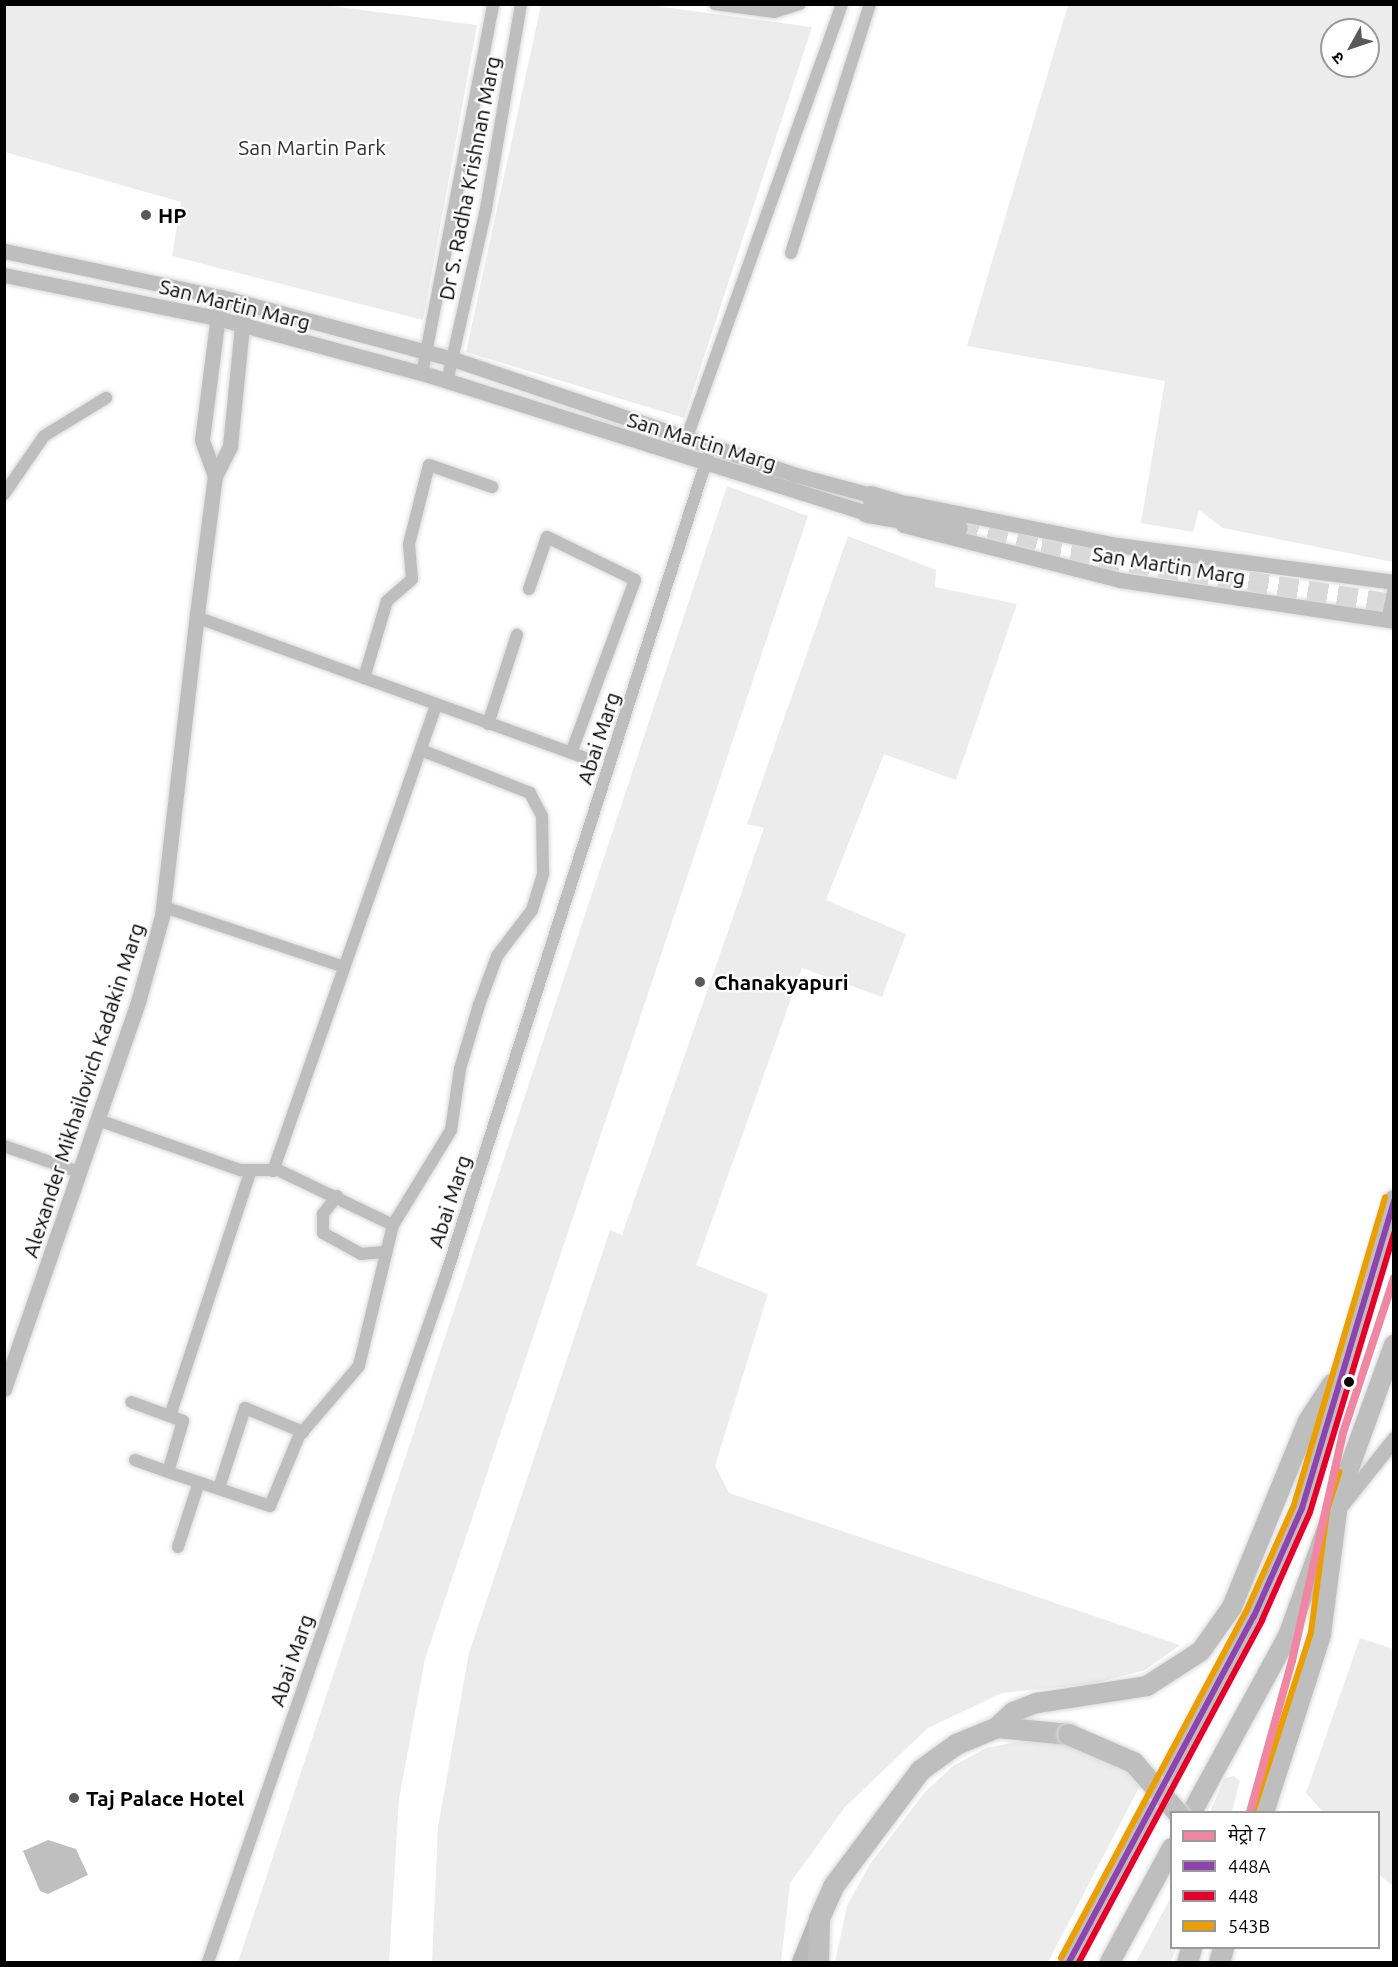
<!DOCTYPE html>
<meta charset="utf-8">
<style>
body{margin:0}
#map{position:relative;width:1398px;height:1967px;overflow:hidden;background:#fff;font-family:Ubuntu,"Noto Sans Devanagari",sans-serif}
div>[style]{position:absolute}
.green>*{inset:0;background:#ececec}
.water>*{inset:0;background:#bfbfbf}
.primary-tunnel>*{height:20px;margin-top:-10px;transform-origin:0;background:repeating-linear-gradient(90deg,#d9d9d9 0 20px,transparent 0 30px)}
.roads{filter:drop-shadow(0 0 2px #dbdbdb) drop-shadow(0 0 2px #dbdbdb)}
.minor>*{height:12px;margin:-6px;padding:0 6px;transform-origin:6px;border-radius:6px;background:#bebebe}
.tertiary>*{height:15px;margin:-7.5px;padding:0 7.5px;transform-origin:7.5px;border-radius:7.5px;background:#bebebe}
.secondary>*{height:18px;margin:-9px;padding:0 9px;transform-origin:9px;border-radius:9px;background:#b8b8b8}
.primary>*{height:20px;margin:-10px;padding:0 10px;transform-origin:10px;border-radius:10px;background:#bebebe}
.trunk>*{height:21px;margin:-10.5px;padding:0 10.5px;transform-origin:10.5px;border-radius:10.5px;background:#bebebe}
.bridges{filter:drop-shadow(0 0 2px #dbdbdb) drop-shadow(0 0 2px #dbdbdb)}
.trunk-bridge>*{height:21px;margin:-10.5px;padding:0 10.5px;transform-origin:10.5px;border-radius:10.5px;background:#bebebe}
.bus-1>*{height:6px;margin:-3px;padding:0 3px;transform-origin:3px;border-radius:3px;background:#8e44ad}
.bus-2>*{height:6px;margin:-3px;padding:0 3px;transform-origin:3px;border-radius:3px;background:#e4002b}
.bus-3>*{height:6px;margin:-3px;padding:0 3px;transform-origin:3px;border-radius:3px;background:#eb9e00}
.metro-1>*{height:8px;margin:-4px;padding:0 4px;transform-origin:4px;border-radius:4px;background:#ef87a3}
.dots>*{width:16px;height:16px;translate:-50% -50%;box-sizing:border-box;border:3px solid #fff;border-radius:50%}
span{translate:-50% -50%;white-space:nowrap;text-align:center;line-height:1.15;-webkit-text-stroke:4.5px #fff;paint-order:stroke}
.park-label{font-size:21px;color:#333}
.street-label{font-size:21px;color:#000}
.poi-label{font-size:21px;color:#000;font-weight:700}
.left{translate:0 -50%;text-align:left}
.frame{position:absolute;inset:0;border:6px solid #000;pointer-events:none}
.legend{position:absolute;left:1170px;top:1811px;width:210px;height:138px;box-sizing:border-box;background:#fff;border:2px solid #999;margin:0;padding:8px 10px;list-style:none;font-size:18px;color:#000}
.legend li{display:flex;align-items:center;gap:12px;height:30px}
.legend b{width:30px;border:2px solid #999}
.north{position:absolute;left:1320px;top:18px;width:60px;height:60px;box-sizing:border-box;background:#fff;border:2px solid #999;border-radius:50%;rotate:230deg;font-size:16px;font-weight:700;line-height:24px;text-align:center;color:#000}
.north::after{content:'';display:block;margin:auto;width:21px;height:27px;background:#595959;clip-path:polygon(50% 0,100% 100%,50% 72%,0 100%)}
</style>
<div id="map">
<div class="green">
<div style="clip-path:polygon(324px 5px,477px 25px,423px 320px,172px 256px,181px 202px,5px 152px,5px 5px)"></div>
<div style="clip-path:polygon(541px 5px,648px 5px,812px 27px,684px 418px,466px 352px)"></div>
<div style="clip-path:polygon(evenodd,1068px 5px,1393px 5px,1393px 562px,1223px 528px,1199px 510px,1193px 532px,1141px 523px,1165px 381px,967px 346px,1068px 5px,1332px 30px,1368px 30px,1368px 66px,1332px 66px,1332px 30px)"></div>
<div style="clip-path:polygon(727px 486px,808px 516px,425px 1659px,399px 1799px,389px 1962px,238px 1962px)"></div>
<div style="clip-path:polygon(848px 536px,936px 570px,935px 587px,1017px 604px,956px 780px,884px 754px,826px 900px,906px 934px,882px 997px,802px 968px,696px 1265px,768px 1294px,715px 1466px,729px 1493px,1180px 1645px,1145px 1670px,1092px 1684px,1002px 1693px,928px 1728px,845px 1807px,790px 1883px,781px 1962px,432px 1962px,438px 1827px,469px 1653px,610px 1230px,622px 1235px,764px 828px,747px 824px)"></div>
<div style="clip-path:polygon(1360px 1638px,1393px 1649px,1393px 1886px,1379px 1875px,1378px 1812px,1323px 1812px,1306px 1793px)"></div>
<div style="clip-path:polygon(1046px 1736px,1111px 1757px,1142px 1782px,1048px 1962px,835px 1962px,847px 1906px,870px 1864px,925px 1792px,953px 1766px,986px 1748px)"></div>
<div style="clip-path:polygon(1234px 1776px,1240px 1781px,1232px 1812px,1210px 1812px,1225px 1778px)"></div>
<div style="clip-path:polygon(1171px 1897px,1172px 1948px,1176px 1948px,1171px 1962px,1136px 1962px)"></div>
</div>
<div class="water">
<div style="clip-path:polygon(48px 1840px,76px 1849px,88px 1875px,48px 1894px,40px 1891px,23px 1851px)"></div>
</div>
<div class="primary-tunnel">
<div style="left:958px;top:528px;width:86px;rotate:14.2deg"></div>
<div style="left:1041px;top:549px;width:357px;rotate:8.9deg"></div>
</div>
<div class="roads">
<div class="minor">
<div style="left:715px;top:4px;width:60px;rotate:7.7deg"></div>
<div style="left:774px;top:12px;width:27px;rotate:-17deg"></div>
<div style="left:791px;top:253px;width:261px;rotate:-72.4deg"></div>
<div style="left:422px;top:374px;width:377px;rotate:-79.1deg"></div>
<div style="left:447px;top:382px;width:177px;rotate:-77.3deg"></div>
<div style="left:486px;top:209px;width:208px;rotate:-80.3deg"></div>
<div style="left:687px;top:437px;width:460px;rotate:-70.3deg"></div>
<div style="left:4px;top:494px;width:70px;rotate:-55.4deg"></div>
<div style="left:44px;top:436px;width:73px;rotate:-31.5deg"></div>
<div style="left:529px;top:589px;width:55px;rotate:-70.9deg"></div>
<div style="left:547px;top:537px;width:98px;rotate:26deg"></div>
<div style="left:635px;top:580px;width:184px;rotate:110.3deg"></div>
<div style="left:196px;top:617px;width:419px;rotate:19.9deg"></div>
<div style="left:364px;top:678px;width:80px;rotate:-73.4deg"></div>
<div style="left:387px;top:601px;width:33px;rotate:-41deg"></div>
<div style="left:412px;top:579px;width:35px;rotate:-95deg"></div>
<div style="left:409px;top:544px;width:81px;rotate:-75.8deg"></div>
<div style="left:429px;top:465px;width:67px;rotate:19.2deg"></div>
<div style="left:488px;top:724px;width:94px;rotate:-72deg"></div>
<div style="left:164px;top:907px;width:190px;rotate:18.4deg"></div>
<div style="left:98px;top:1120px;width:151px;rotate:19.4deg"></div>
<div style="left:240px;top:1170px;width:38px"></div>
<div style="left:278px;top:1170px;width:127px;rotate:25.6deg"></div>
<div style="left:393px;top:1225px;width:145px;rotate:103.6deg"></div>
<div style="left:359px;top:1366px;width:92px;rotate:130.6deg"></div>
<div style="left:299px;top:1436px;width:76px;rotate:112.5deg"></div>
<div style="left:270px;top:1506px;width:108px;rotate:-161.6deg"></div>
<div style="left:168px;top:1472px;width:53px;rotate:-73.6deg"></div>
<div style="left:183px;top:1421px;width:55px;rotate:-159.9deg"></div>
<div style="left:4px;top:1146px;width:79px;rotate:19.1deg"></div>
<div style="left:273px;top:1171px;width:494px;rotate:-70.7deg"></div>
<div style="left:337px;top:1196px;width:23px;rotate:128deg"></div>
<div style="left:323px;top:1214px;width:19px;rotate:90deg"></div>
<div style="left:323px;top:1233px;width:43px;rotate:28.9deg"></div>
<div style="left:361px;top:1254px;width:25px;rotate:-5deg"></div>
<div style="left:393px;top:1225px;width:111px;rotate:-58.6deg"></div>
<div style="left:451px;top:1130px;width:62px;rotate:-81.6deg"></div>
<div style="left:460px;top:1069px;width:67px;rotate:-73.5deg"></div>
<div style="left:479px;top:1005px;width:52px;rotate:-69.8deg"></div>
<div style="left:497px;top:956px;width:58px;rotate:-52.7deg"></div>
<div style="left:532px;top:910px;width:39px;rotate:-73deg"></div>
<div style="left:543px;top:873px;width:57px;rotate:-91deg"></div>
<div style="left:542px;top:816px;width:26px;rotate:-118deg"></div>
<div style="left:530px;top:793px;width:117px;rotate:-158.5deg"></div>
<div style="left:170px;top:1416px;width:257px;rotate:-71.8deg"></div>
<div style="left:135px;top:1460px;width:35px;rotate:20deg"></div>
<div style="left:219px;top:1488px;width:84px;rotate:-72deg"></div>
<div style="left:245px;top:1408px;width:63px;rotate:22.5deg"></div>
<div style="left:178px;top:1547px;width:68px;rotate:-72.1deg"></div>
<div style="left:208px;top:1962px;width:727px;rotate:-70.89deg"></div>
<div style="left:446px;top:1275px;width:870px;rotate:-72.27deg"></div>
</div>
<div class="tertiary">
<div style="left:4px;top:251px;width:222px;rotate:12deg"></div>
<div style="left:221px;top:297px;width:240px;rotate:15deg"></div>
<div style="left:453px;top:359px;width:362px;rotate:18.7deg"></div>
<div style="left:796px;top:475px;width:89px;rotate:15deg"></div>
<div style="left:4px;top:275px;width:217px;rotate:11.4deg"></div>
<div style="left:217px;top:318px;width:223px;rotate:15.1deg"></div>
<div style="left:432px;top:376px;width:467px;rotate:17.5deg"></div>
<div style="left:215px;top:476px;width:38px;rotate:-110deg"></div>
<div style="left:202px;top:440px;width:133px;rotate:-82.7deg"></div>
<div style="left:908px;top:503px;width:213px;rotate:11.4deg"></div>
<div style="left:1117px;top:545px;width:279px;rotate:7.6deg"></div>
<div style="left:903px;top:525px;width:224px;rotate:14.2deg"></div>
<div style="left:1120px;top:580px;width:277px;rotate:8.5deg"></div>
<div style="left:1388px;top:620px;width:29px;rotate:-78deg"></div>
<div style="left:4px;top:1389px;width:410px;rotate:-70.9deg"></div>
<div style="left:138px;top:1002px;width:89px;rotate:-74.4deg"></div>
<div style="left:162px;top:916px;width:304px;rotate:-83.4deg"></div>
<div style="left:197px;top:614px;width:139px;rotate:-82.6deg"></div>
<div style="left:215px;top:476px;width:34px;rotate:-63deg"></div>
<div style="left:230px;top:446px;width:131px;rotate:-84.3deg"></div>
<div style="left:1338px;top:1509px;width:90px;rotate:-51.3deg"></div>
</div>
<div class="secondary">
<div style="left:801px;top:1962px;width:45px;rotate:-68deg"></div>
</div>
<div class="primary">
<div style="left:871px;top:496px;width:49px;rotate:16.6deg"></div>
<div style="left:867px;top:513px;width:92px;rotate:9.4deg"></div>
<div style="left:997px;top:1727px;width:22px;rotate:-43deg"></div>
<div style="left:1013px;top:1712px;width:26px;rotate:-21deg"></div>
<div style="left:1037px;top:1703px;width:111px;rotate:-8.8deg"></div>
<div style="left:1147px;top:1686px;width:64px;rotate:-32.9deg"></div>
<div style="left:1201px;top:1651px;width:54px;rotate:-54.8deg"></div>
<div style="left:1232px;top:1607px;width:201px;rotate:-67.8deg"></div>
<div style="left:1308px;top:1421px;width:44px;rotate:-57deg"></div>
<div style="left:1192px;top:1812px;width:200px;rotate:-61.4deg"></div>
<div style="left:1288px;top:1636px;width:310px;rotate:-70deg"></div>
<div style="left:1069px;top:1962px;width:392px;rotate:-61.9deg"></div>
<div style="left:1254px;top:1616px;width:118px;rotate:-66deg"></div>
<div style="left:1302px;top:1508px;width:321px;rotate:-73.4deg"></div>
<div style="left:1110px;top:1962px;width:130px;rotate:-61.5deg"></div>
</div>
<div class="trunk">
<div style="left:1263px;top:1812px;width:187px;rotate:-72.2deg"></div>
<div style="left:1320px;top:1634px;width:124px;rotate:-82.6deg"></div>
<div style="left:818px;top:1962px;width:44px;rotate:-88.7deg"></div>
<div style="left:819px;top:1918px;width:35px;rotate:-66deg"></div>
<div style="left:833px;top:1886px;width:145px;rotate:-53.1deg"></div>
<div style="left:920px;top:1770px;width:44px;rotate:-35.8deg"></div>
<div style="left:956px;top:1744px;width:44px;rotate:-22.5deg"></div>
<div style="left:997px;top:1727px;width:71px;rotate:5.6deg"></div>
<div style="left:1187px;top:1962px;width:15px;rotate:-74deg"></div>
<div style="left:1219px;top:1962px;width:15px;rotate:-74deg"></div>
</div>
</div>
<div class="bridges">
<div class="trunk-bridge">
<div style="left:1068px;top:1734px;width:71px;rotate:23.3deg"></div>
<div style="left:1133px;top:1762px;width:67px;rotate:48.7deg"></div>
</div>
</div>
<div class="bus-1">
<div style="left:1069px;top:1962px;width:392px;rotate:-61.9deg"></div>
<div style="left:1254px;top:1616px;width:118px;rotate:-66deg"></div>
<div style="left:1302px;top:1508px;width:320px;rotate:-73.3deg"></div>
</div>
<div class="bus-2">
<div style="left:1079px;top:1962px;width:388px;rotate:-61.8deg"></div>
<div style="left:1262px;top:1620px;width:118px;rotate:-66deg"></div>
<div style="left:1310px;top:1512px;width:291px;rotate:-73.2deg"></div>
</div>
<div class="bus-3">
<div style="left:1254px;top:1809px;width:186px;rotate:-72.1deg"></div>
<div style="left:1311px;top:1632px;width:123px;rotate:-82.5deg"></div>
<div style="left:1327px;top:1510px;width:40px;rotate:-72deg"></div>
<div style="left:1061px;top:1958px;width:392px;rotate:-61.9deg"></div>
<div style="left:1246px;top:1612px;width:117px;rotate:-65.8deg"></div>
<div style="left:1294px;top:1505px;width:321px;rotate:-73.5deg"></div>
</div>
<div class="metro-1">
<div style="left:1250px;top:1812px;width:157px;rotate:-74.5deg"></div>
<div style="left:1292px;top:1661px;width:234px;rotate:-77.4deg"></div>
<div style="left:1343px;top:1433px;width:163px;rotate:-71.8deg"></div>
</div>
<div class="dots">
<div style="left:146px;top:215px;background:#595959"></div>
<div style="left:700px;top:982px;background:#595959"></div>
<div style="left:1349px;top:1382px;background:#000"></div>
<div style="left:74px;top:1798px;background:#595959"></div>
</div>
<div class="park-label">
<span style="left:312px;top:147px">San Martin Park</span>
</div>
<div class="street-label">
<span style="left:469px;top:178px;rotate:-79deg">Dr S. Radha Krishnan Marg</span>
<span style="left:235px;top:304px;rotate:14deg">San Martin Marg</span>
<span style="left:702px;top:441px;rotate:17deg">San Martin Marg</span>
<span style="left:1169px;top:565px;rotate:9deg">San Martin Marg</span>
<span style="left:598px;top:738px;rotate:-72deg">Abai Marg</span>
<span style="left:83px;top:1090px;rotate:-72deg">Alexander Mikhailovich Kadakin Marg</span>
<span style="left:449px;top:1201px;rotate:-72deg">Abai Marg</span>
<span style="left:291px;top:1660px;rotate:-71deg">Abai Marg</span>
</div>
<div class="poi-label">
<span class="left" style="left:158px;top:215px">HP</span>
<span class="left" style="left:714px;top:982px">Chanakyapuri</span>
<span class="left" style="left:86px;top:1798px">Taj Palace Hotel</span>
</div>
<div class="frame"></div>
<ul class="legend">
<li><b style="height:8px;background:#ef87a3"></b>मेट्रो 7</li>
<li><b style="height:8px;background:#8e44ad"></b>448A</li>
<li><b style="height:8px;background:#e4002b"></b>448</li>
<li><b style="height:8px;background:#eb9e00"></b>543B</li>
</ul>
<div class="north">उ</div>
</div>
